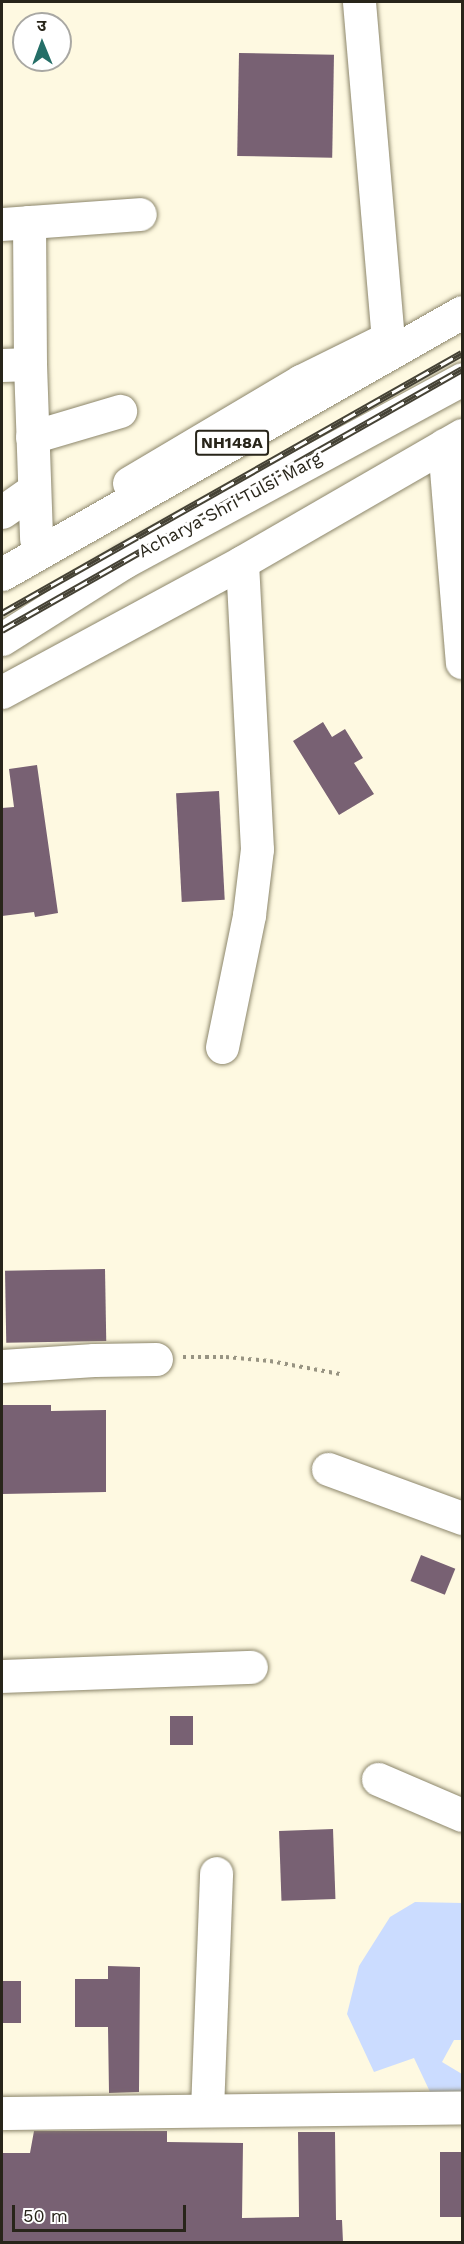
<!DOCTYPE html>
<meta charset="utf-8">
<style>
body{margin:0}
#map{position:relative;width:464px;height:2244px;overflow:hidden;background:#fef9e1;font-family:"Work Sans","Noto Sans Devanagari",sans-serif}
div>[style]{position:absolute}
.water>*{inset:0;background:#cbdcff}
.building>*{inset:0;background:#786173;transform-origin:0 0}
.path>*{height:4px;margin-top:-2px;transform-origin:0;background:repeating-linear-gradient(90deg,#989482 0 3px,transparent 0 7.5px)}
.roads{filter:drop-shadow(0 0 2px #8c866b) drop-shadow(0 0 2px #8c866b)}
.minor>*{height:33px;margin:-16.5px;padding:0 16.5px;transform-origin:16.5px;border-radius:16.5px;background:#fff}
.highway>*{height:33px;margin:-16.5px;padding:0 16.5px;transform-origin:16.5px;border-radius:16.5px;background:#fff}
.rail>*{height:7px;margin-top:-3.5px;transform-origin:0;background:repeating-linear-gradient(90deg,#fff 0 14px,#454235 0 28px);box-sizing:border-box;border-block:2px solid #454235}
span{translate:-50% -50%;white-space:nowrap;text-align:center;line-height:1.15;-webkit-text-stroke:6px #fff;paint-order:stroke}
.shield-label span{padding:2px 4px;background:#fff;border:2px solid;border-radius:4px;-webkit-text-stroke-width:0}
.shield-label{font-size:16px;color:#28251a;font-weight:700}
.street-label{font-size:18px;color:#28251a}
.frame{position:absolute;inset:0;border:3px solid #28251a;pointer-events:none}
.north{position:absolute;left:12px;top:12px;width:60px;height:60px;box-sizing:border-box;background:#fff;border:2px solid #a9a8a3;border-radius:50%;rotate:359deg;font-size:16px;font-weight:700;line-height:24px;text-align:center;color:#28251a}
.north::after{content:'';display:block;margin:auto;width:21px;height:27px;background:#246e67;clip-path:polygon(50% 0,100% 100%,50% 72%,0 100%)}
.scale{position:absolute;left:12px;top:2205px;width:174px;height:27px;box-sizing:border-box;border:3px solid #28251a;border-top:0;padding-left:8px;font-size:18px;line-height:21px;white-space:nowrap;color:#28251a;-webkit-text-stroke:4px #fff;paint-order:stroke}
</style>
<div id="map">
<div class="water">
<div style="clip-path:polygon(415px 1902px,462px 1903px,462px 2040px,454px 2040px,442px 2062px,462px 2074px,462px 2094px,431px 2094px,414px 2058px,374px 2072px,347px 2014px,359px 1966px,390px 1917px)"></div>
</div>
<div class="building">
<div style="left:239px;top:53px;width:95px;height:103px;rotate:1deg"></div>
<div style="clip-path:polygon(323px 722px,332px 737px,345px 729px,363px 758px,354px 763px,374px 794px,339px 815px,293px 741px)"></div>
<div style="clip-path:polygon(37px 765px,58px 913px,35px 917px,34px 912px,2px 916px,2px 808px,14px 807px,9px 769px)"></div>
<div style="left:219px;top:791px;width:109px;height:43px;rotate:87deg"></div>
<div style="left:105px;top:1269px;width:72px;height:100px;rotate:89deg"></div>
<div style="clip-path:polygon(2px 1405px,51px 1405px,51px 1411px,106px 1410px,106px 1492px,2px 1494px)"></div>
<div style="left:421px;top:1555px;width:37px;height:28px;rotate:22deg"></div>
<div style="left:170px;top:1716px;width:23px;height:29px"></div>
<div style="left:333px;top:1829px;width:70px;height:54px;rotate:88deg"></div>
<div style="clip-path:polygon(108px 1966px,140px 1967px,139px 2092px,109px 2093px,108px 2027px,75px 2027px,75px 1979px,108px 1979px)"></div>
<div style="left:2px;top:1981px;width:19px;height:42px"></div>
<div style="clip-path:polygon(34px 2131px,167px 2131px,167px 2142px,243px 2143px,242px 2218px,299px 2217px,298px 2132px,335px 2132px,336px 2220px,342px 2220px,343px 2242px,2px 2242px,2px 2153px,30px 2153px)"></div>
<div style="left:440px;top:2152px;width:22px;height:65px"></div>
</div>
<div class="path">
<div style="left:183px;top:1357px;width:43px"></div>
<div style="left:226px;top:1357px;width:44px;rotate:5.2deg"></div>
<div style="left:270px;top:1361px;width:71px;rotate:10.5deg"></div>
</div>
<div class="roads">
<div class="minor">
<div style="left:359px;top:2px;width:337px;rotate:85.1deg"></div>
<div style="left:2px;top:224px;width:27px;rotate:-4deg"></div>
<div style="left:30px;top:364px;width:175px;rotate:88deg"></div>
<div style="left:2px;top:365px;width:28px;rotate:-2deg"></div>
<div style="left:30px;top:364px;width:142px;rotate:-90.4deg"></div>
<div style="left:29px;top:222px;width:111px;rotate:-4.1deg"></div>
<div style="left:32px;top:437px;width:92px;rotate:-16.5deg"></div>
<div style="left:444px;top:445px;width:218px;rotate:85.3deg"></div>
<div style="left:129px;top:483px;width:200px;rotate:-30.7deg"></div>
<div style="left:301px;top:381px;width:99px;rotate:-26.3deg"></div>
<div style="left:2px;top:512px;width:39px;rotate:-35deg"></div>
<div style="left:2px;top:692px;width:273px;rotate:-28.4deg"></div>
<div style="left:242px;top:562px;width:254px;rotate:-30deg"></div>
<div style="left:222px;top:1047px;width:135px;rotate:-78.4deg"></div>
<div style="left:249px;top:915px;width:66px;rotate:-83.1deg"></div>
<div style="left:257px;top:849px;width:287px;rotate:-93deg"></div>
<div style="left:2px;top:1366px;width:92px;rotate:-3.7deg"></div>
<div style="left:94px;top:1360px;width:62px;rotate:-0.9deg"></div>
<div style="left:328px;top:1469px;width:143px;rotate:20.1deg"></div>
<div style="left:2px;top:1676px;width:249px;rotate:-2.1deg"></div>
<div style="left:378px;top:1779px;width:91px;rotate:23.2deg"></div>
<div style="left:207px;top:2110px;width:237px;rotate:-87.8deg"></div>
<div style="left:2px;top:2113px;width:460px;rotate:-0.7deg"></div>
</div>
<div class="highway">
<div style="left:2px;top:574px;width:529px;rotate:-29.66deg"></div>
<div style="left:2px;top:639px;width:144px;rotate:-32.3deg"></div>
<div style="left:124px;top:562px;width:384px;rotate:-28.4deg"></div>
</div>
</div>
<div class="rail">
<div style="left:2px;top:613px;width:528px;rotate:-29.48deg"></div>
<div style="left:2px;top:630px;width:529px;rotate:-29.57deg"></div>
</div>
<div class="shield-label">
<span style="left:232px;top:443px">NH148A</span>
</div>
<div class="street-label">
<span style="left:230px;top:505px;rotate:-28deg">Acharya Shri Tulsi Marg</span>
</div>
<div class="frame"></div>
<div class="north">उ</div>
<div class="scale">50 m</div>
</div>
